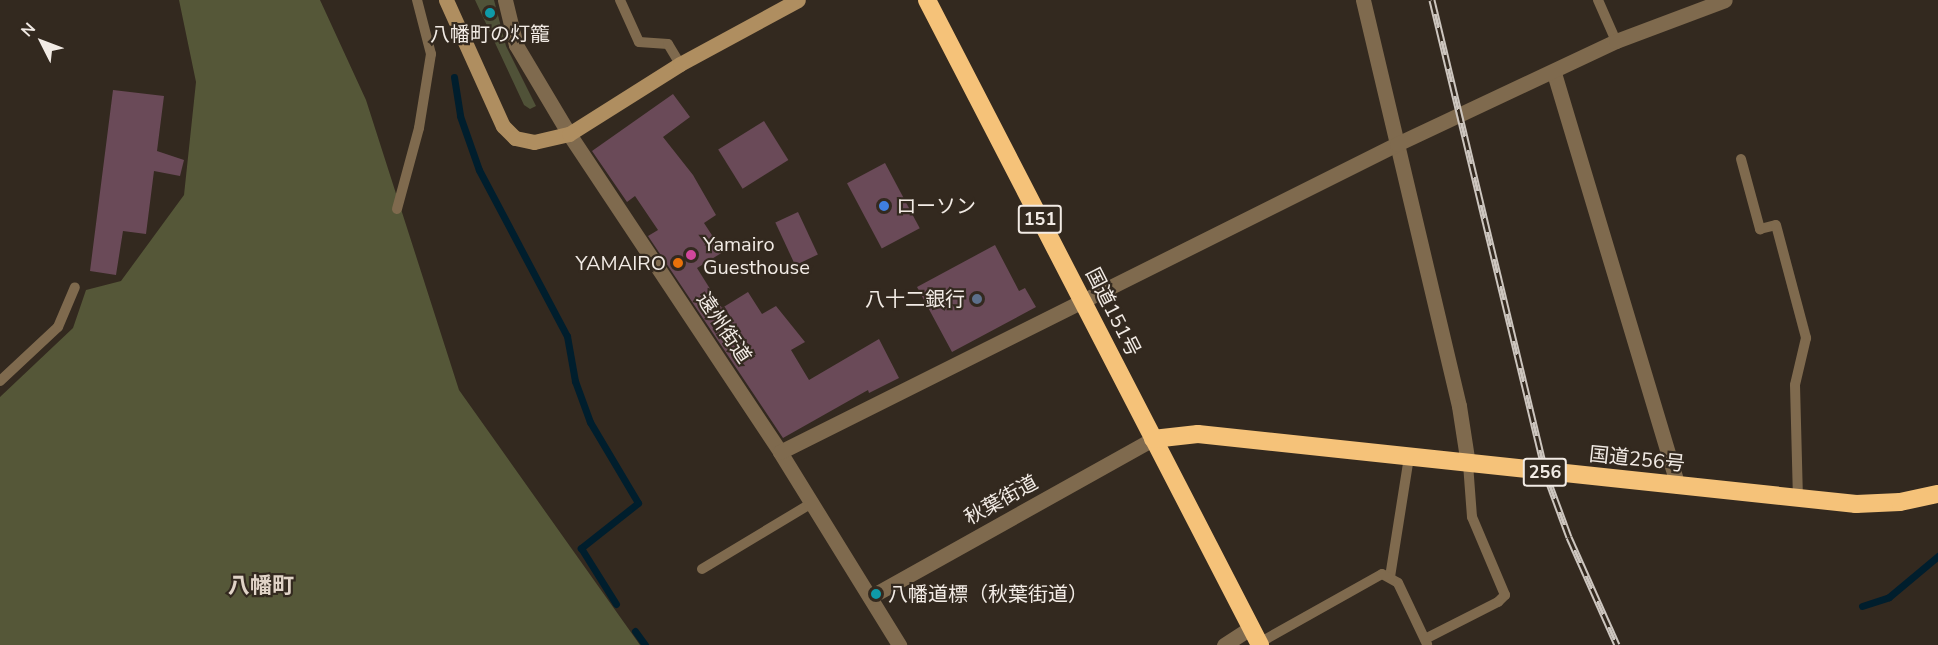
<!DOCTYPE html>
<meta charset="utf-8">
<style>
body{margin:0}
#map{position:relative;width:1938px;height:645px;overflow:hidden;background:#33291f;font-family:"Nunito Sans","Noto Sans JP",sans-serif}
div>[style]{position:absolute}
.green>*{inset:0;background:#505238}
.forest>*{inset:0;background:#555738}
.stream>*{height:7px;margin:-3.5px;padding:0 3.5px;transform-origin:3.5px;border-radius:3.5px;background:#001e2d}
.building>*{inset:0;background:#6a4a58;transform-origin:0 0}
.lane>*{height:10px;margin:-5px;padding:0 5px;transform-origin:5px;border-radius:5px;background:#7f6a4e}
.street>*{height:15px;margin:-7.5px;padding:0 7.5px;transform-origin:7.5px;border-radius:7.5px;background:#7f6a4e}
.secondary>*{height:15px;margin:-7.5px;padding:0 7.5px;transform-origin:7.5px;border-radius:7.5px;background:#af8e60}
.highway>*{height:18px;margin:-9px;padding:0 9px;transform-origin:9px;border-radius:9px;background:#f5c279}
.rail>*{height:7px;margin-top:-3.5px;transform-origin:0;background:repeating-linear-gradient(90deg,#33291f 0 14px,#cdc6bf 0 28px);box-sizing:border-box;border-block:2px solid #cdc6bf}
.dots>*{width:16px;height:16px;translate:-50% -50%;box-sizing:border-box;border:3px solid #33291f;border-radius:50%}
span{translate:-50% -50%;white-space:nowrap;text-align:center;line-height:1.15;-webkit-text-stroke:4.5px #33291f;paint-order:stroke}
.shield-label span{padding:2px 4px;background:#33291f;border:2px solid;border-radius:4px;-webkit-text-stroke-width:0}
.shield-label{font-size:18px;color:#f2ebe5;font-weight:700}
.poi-label{font-size:20px;color:#f2ebe5}
.left{translate:0 -50%;text-align:left}
.right{translate:-100% -50%;text-align:right}
.street-label{font-size:20px;color:#f2ebe5}
.quarter-label{font-size:22px;color:#e0d3c7;font-weight:700}
.north{position:absolute;left:12px;top:12px;width:60px;height:60px;-webkit-text-stroke:4px #33291f;paint-order:stroke;rotate:312deg;font-size:16px;font-weight:700;line-height:24px;text-align:center;color:#f2ebe5}
.north::after{content:'';display:block;margin:auto;width:21px;height:27px;background:#f2ebe5;clip-path:polygon(50% 0,100% 100%,50% 72%,0 100%)}
</style>
<div id="map">
<div class="green">
<div style="clip-path:polygon(475px 0,494px 0,506px 46px,536px 106px,530px 109px,524px 105px)"></div>
</div>
<div class="forest">
<div style="clip-path:polygon(179px 0,320px 0,366px 100px,459px 390px,640px 645px,0 645px,0 397px,73px 328px,86px 290px,121px 281px,184px 195px,196px 82px)"></div>
</div>
<div class="stream">
<div style="left:454px;top:77px;width:39px;rotate:81deg"></div>
<div style="left:460px;top:116px;width:57px;rotate:70.6deg"></div>
<div style="left:479px;top:170px;width:188px;rotate:62.1deg"></div>
<div style="left:567px;top:336px;width:46px;rotate:79.9deg"></div>
<div style="left:575px;top:381px;width:44px;rotate:69.9deg"></div>
<div style="left:590px;top:422px;width:94px;rotate:59.3deg"></div>
<div style="left:638px;top:503px;width:73px;rotate:141.7deg"></div>
<div style="left:581px;top:548px;width:66px;rotate:58deg"></div>
<div style="left:1862px;top:606px;width:28px;rotate:-18deg"></div>
<div style="left:1889px;top:597px;width:64px;rotate:-39.9deg"></div>
<div style="left:635px;top:631px;width:17px;rotate:54deg"></div>
</div>
<div class="building">
<div style="clip-path:polygon(113px 90px,164px 96px,157px 151px,184px 160px,180px 176px,154px 171px,146px 234px,123px 231px,116px 275px,90px 271px)"></div>
<div style="clip-path:polygon(673px 94px,690px 117px,663px 137px,693px 175px,716px 215px,704px 223px,723px 252px,697px 268px,722px 308px,748px 292px,762px 314px,776px 306px,805px 342px,791px 350px,809px 380px,879px 339px,899px 378px,869px 393px,868px 390px,783px 438px,648px 236px,658px 230px,635px 196px,627px 202px,592px 151px)"></div>
<div style="left:764px;top:121px;width:46px;height:54px;rotate:58deg"></div>
<div style="left:885px;top:163px;width:74px;height:43px;rotate:62deg"></div>
<div style="left:798px;top:212px;width:47px;height:25px;rotate:65deg"></div>
<div style="clip-path:polygon(995px 245px,1019px 291px,1025px 288px,1036px 307px,952px 352px,917px 287px)"></div>
</div>
<div class="lane">
<div style="left:620px;top:0;width:46px;rotate:65.7deg"></div>
<div style="left:639px;top:42px;width:29px;rotate:4deg"></div>
<div style="left:668px;top:44px;width:23px;rotate:59deg"></div>
<div style="left:1598px;top:0;width:45px;rotate:66.3deg"></div>
<div style="left:1741px;top:159px;width:73px;rotate:74.8deg"></div>
<div style="left:1760px;top:229px;width:16px;rotate:-14deg"></div>
<div style="left:1776px;top:225px;width:117px;rotate:75.1deg"></div>
<div style="left:1806px;top:338px;width:48px;rotate:103.2deg"></div>
<div style="left:1795px;top:385px;width:113px;rotate:88.5deg"></div>
<div style="left:397px;top:209px;width:84px;rotate:-74.8deg"></div>
<div style="left:419px;top:128px;width:75px;rotate:-80.8deg"></div>
<div style="left:431px;top:54px;width:56px;rotate:-104.5deg"></div>
<div style="left:0;top:381px;width:79px;rotate:-43deg"></div>
<div style="left:58px;top:327px;width:43px;rotate:-67deg"></div>
<div style="left:702px;top:569px;width:128px;rotate:-31deg"></div>
<div style="left:1390px;top:577px;width:121px;rotate:-81deg"></div>
<div style="left:1425px;top:639px;width:82px;rotate:-26.9deg"></div>
<div style="left:1498px;top:602px;width:10px;rotate:-45deg"></div>
<div style="left:1505px;top:595px;width:85px;rotate:-112.9deg"></div>
<div style="left:1472px;top:517px;width:53px;rotate:-94.3deg"></div>
<div style="left:1259px;top:643px;width:141px;rotate:-29.3deg"></div>
<div style="left:1382px;top:574px;width:18px;rotate:29deg"></div>
<div style="left:1398px;top:583px;width:68px;rotate:64.6deg"></div>
</div>
<div class="street">
<div style="left:505px;top:0;width:46px;rotate:76.3deg"></div>
<div style="left:516px;top:45px;width:104px;rotate:59.2deg"></div>
<div style="left:569px;top:134px;width:382px;rotate:56.4deg"></div>
<div style="left:780px;top:452px;width:227px;rotate:58.3deg"></div>
<div style="left:1363px;top:0;width:417px;rotate:76.7deg"></div>
<div style="left:1459px;top:406px;width:59px;rotate:81.2deg"></div>
<div style="left:1554px;top:73px;width:431px;rotate:73.3deg"></div>
<div style="left:780px;top:452px;width:690px;rotate:-26.53deg"></div>
<div style="left:1397px;top:144px;width:242px;rotate:-25.2deg"></div>
<div style="left:1616px;top:41px;width:116px;rotate:-20.6deg"></div>
<div style="left:870px;top:597px;width:324px;rotate:-29.2deg"></div>
<div style="left:1224px;top:645px;width:33px;rotate:-33deg"></div>
</div>
<div class="secondary">
<div style="left:446px;top:0;width:138px;rotate:65.7deg"></div>
<div style="left:503px;top:126px;width:17px;rotate:45deg"></div>
<div style="left:515px;top:138px;width:19px;rotate:12deg"></div>
<div style="left:534px;top:142px;width:36px;rotate:-13deg"></div>
<div style="left:569px;top:134px;width:131px;rotate:-32.2deg"></div>
<div style="left:680px;top:64px;width:134px;rotate:-28.5deg"></div>
</div>
<div class="highway">
<div style="left:927px;top:0;width:726px;rotate:62.69deg"></div>
<div style="left:1153px;top:439px;width:45px;rotate:-6.3deg"></div>
<div style="left:1198px;top:434px;width:662px;rotate:6.07deg"></div>
<div style="left:1856px;top:504px;width:44px;rotate:-2.6deg"></div>
<div style="left:1900px;top:502px;width:39px;rotate:-12deg"></div>
</div>
<div class="rail">
<div style="left:1432px;top:0;width:485px;rotate:76.5deg"></div>
<div style="left:1545px;top:472px;width:69px;rotate:69.7deg"></div>
<div style="left:1569px;top:537px;width:118px;rotate:66deg"></div>
</div>
<div class="dots">
<div style="left:490px;top:13px;background:#0f9aa8"></div>
<div style="left:884px;top:206px;background:#3f7fe0"></div>
<div style="left:691px;top:255px;background:#d1479c"></div>
<div style="left:678px;top:263px;background:#e8710a"></div>
<div style="left:977px;top:299px;background:#5c6f8a"></div>
<div style="left:876px;top:594px;background:#0f9aa8"></div>
</div>
<div class="shield-label">
<span style="left:1040px;top:219px">151</span>
<span style="left:1545px;top:472px">256</span>
</div>
<div class="poi-label">
<span style="left:490px;top:34px">八幡町の灯籠</span>
<span class="left" style="left:896px;top:206px">ローソン</span>
<span class="left" style="left:703px;top:256px">Yamairo<br>Guesthouse</span>
<span class="right" style="left:666px;top:263px">YAMAIRO</span>
<span class="right" style="left:965px;top:299px">八十二銀行</span>
<span class="left" style="left:888px;top:594px">八幡道標（秋葉街道）</span>
</div>
<div class="street-label">
<span style="left:1113px;top:312px;rotate:63deg">国道151号</span>
<span style="left:724px;top:328px;rotate:56deg">遠州街道</span>
<span style="left:1637px;top:459px;rotate:6deg">国道256号</span>
<span style="left:1001px;top:500px;rotate:-29deg">秋葉街道</span>
</div>
<div class="quarter-label">
<span style="left:261px;top:587px">八幡町</span>
</div>
<div class="north">N</div>
</div>
